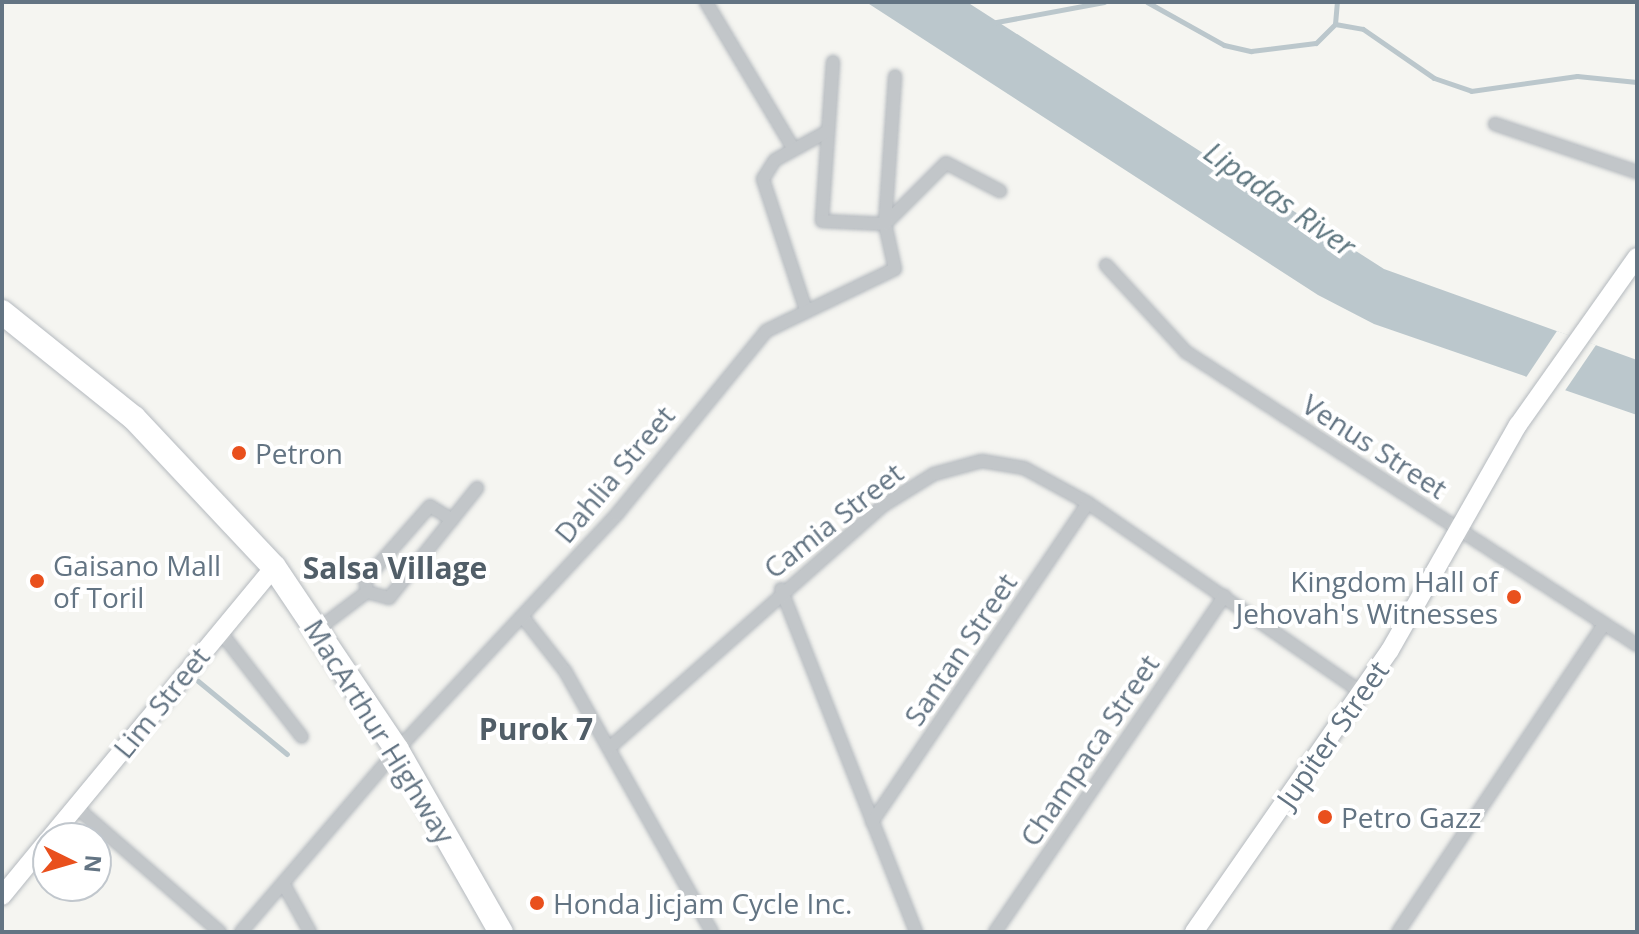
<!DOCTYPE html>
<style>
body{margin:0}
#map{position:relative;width:1639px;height:934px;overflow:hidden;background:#f5f5f1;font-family:"Open Sans",sans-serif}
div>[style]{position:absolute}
.water>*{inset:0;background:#bbc7cc}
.pier>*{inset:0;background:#f5f5f1}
.stream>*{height:5px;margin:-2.5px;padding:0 2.5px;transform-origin:2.5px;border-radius:2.5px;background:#bbc7cc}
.roads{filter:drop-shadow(0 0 2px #b4b9be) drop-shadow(0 0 2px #b4b9be)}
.street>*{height:12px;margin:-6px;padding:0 6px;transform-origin:6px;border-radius:6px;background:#c2c6c9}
.secondary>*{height:18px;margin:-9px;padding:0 9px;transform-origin:9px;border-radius:9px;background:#fff}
.highway>*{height:24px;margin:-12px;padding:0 12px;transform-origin:12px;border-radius:12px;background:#fff}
.dots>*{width:22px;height:22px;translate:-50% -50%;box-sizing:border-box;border:4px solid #fff;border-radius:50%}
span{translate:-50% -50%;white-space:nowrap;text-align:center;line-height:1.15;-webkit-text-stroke:8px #fff;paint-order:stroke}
.street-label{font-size:28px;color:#637483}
.poi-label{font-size:28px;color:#637483}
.left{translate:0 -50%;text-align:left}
.right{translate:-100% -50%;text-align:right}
.water-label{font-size:30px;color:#5f7780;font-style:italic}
.neighbourhood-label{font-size:30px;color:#515e68;font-weight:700}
.frame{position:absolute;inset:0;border:4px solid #637483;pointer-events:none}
.north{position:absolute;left:32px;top:822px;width:80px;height:80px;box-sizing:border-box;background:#fff;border:2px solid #c1c7cd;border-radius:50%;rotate:95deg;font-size:22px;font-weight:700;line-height:32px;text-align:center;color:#637483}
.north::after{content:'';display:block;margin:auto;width:28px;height:36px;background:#e9501d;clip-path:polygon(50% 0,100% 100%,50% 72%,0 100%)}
</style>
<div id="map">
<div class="water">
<div style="clip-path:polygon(866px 2px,967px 2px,1384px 269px,1637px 360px,1637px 415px,1374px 324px,1318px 295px)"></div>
</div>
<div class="pier">
<div style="clip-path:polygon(1557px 331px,1596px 345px,1562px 395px,1523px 382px)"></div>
</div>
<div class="stream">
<div style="left:1147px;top:2px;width:88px;rotate:29.2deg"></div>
<div style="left:1224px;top:45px;width:28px;rotate:13deg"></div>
<div style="left:1251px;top:51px;width:65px;rotate:-7deg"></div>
<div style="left:1316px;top:43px;width:27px;rotate:-45deg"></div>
<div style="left:1335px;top:24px;width:22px;rotate:-85deg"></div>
<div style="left:991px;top:23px;width:115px;rotate:-10.5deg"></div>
<div style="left:1335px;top:24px;width:28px;rotate:10deg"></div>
<div style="left:1363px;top:29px;width:86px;rotate:34.6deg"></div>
<div style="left:1434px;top:78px;width:39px;rotate:19deg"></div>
<div style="left:1471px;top:91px;width:107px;rotate:-8.1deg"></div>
<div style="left:1577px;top:76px;width:60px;rotate:5.7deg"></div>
<div style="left:198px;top:681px;width:115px;rotate:39.4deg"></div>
</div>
<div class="roads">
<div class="street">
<div style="left:706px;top:2px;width:170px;rotate:59.2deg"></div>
<div style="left:833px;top:62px;width:159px;rotate:94deg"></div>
<div style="left:822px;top:221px;width:63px;rotate:2.7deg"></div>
<div style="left:885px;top:224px;width:86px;rotate:-45deg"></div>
<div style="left:946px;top:163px;width:61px;rotate:27.4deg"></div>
<div style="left:1495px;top:124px;width:150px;rotate:18.7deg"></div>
<div style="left:1106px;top:265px;width:118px;rotate:47.4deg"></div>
<div style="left:1186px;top:352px;width:538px;rotate:33.01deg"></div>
<div style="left:805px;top:307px;width:135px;rotate:-108.2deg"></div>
<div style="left:763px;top:179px;width:22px;rotate:-58deg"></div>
<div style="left:775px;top:160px;width:60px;rotate:-28.7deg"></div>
<div style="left:781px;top:589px;width:369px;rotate:68.5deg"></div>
<div style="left:367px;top:592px;width:12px;rotate:-99deg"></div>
<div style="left:365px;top:580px;width:98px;rotate:-48.7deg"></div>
<div style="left:430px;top:506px;width:26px;rotate:32deg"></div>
<div style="left:522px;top:616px;width:70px;rotate:52deg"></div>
<div style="left:565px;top:671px;width:300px;rotate:60.6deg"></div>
<div style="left:318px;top:629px;width:61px;rotate:-37.1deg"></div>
<div style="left:367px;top:592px;width:23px;rotate:15deg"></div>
<div style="left:389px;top:598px;width:141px;rotate:-51.3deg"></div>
<div style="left:219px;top:630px;width:135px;rotate:52.2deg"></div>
<div style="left:609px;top:748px;width:367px;rotate:-41.5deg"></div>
<div style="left:884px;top:505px;width:59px;rotate:-31.8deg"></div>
<div style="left:934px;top:474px;width:50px;rotate:-15.2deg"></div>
<div style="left:982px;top:461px;width:43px;rotate:9.5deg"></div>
<div style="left:1024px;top:468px;width:73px;rotate:28.7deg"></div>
<div style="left:1088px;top:503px;width:332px;rotate:34.7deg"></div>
<div style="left:76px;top:807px;width:191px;rotate:41deg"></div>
<div style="left:872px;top:822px;width:385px;rotate:-55.9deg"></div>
<div style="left:283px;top:883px;width:56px;rotate:61.1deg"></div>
<div style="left:241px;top:932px;width:240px;rotate:-49.4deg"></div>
<div style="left:397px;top:750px;width:323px;rotate:-47deg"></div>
<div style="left:617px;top:514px;width:236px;rotate:-50.8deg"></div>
<div style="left:766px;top:331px;width:143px;rotate:-25.7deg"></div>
<div style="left:895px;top:269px;width:46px;rotate:-102.5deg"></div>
<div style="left:885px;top:224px;width:148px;rotate:-86.1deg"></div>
<div style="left:995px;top:932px;width:407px;rotate:-55.7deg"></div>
<div style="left:1398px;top:932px;width:371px;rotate:-56.2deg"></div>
</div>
<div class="secondary">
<div style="left:50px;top:838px;width:352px;rotate:-50.4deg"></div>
<div style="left:2px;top:896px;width:72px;rotate:-50.6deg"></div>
<div style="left:1194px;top:932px;width:343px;rotate:-55.2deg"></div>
<div style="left:1390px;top:650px;width:259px;rotate:-60.4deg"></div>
<div style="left:1518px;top:425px;width:206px;rotate:-54.7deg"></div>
</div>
<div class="highway">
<div style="left:2px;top:312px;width:169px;rotate:38.8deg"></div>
<div style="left:134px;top:418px;width:204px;rotate:46.8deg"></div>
<div style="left:274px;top:567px;width:220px;rotate:56.1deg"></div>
<div style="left:397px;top:750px;width:210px;rotate:60.3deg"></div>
</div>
</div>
<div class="dots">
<div style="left:239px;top:453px;background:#e9501d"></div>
<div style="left:37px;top:581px;background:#e9501d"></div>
<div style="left:1514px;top:597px;background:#e9501d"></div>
<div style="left:1325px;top:817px;background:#e9501d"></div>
<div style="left:537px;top:903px;background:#e9501d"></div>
</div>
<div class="street-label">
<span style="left:1375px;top:446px;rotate:33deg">Venus Street</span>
<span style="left:614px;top:474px;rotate:-50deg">Dahlia Street</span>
<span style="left:833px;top:520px;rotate:-38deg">Camia Street</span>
<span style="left:960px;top:649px;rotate:-56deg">Santan Street</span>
<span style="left:161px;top:702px;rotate:-51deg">Lim Street</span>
<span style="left:380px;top:731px;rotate:58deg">MacArthur Highway</span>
<span style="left:1332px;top:734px;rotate:-55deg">Jupiter Street</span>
<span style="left:1089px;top:750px;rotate:-56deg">Champaca Street</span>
</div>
<div class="poi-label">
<span class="left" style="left:255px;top:453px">Petron</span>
<span class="left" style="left:53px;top:581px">Gaisano Mall<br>of Toril</span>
<span class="right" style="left:1498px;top:597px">Kingdom Hall of<br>Jehovah's Witnesses</span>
<span class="left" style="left:1341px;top:817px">Petro Gazz</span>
<span class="left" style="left:553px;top:903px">Honda Jicjam Cycle Inc.</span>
</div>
<div class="water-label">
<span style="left:1280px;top:199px;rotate:35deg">Lipadas River</span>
</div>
<div class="neighbourhood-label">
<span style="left:395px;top:568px">Salsa Village</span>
<span style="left:536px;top:729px">Purok 7</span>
</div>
<div class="frame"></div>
<div class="north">N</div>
</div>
